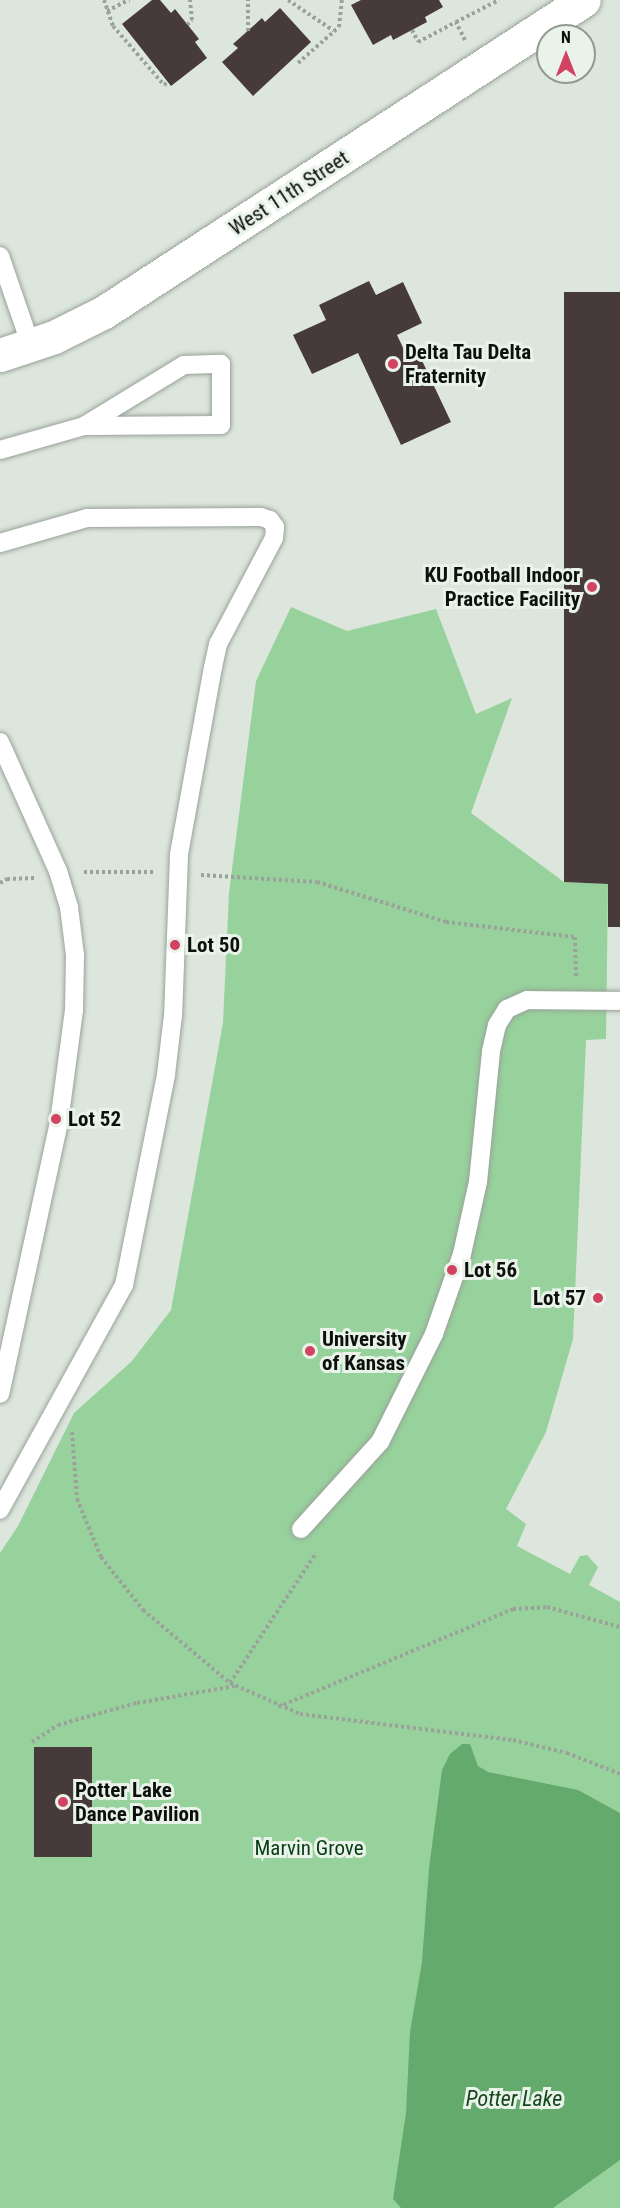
<!DOCTYPE html>
<style>
body{margin:0}
#map{position:relative;width:620px;height:2208px;overflow:hidden;background:#dce6dc;font-family:"Roboto Condensed",sans-serif}
div>[style]{position:absolute}
.green>*{inset:0;background:#97d19c}
.water>*{inset:0;background:#64aa6c}
.building>*{inset:0;background:#463a3b;transform-origin:0 0}
.path>*{height:4px;margin-top:-2px;transform-origin:0;background:repeating-linear-gradient(90deg,#9aa29a 0 3px,transparent 0 6px)}
.roads{filter:drop-shadow(0 0 2px #99a299) drop-shadow(0 0 2px #99a299)}
.service>*{height:18px;margin:-9px;padding:0 9px;transform-origin:9px;border-radius:9px;background:#fff}
.tertiary>*{height:33px;margin:-16.5px;padding:0 16.5px;transform-origin:16.5px;border-radius:16.5px;background:#fff}
.dots>*{width:16px;height:16px;translate:-50% -50%;box-sizing:border-box;border:3px solid #e9f3e9;border-radius:50%}
span{translate:-50% -50%;white-space:nowrap;text-align:center;line-height:1.15;-webkit-text-stroke:6px #e9f3e9;paint-order:stroke}
.street-label{font-size:21px;color:#0d100d}
.poi-label{font-size:21px;color:#0d100d;font-weight:700}
.left{translate:0 -50%;text-align:left}
.right{translate:-100% -50%;text-align:right}
.park-label{font-size:21px;color:#063c13}
.water-label{font-size:22px;color:#15471e;font-style:italic}
.north{position:absolute;left:536px;top:24px;width:60px;height:60px;box-sizing:border-box;background:#e9f3e9;border:2px solid #919891;border-radius:50%;rotate:0deg;font-size:16px;font-weight:700;line-height:24px;text-align:center;color:#0d100d}
.north::after{content:'';display:block;margin:auto;width:21px;height:27px;background:#d24261;clip-path:polygon(50% 0,100% 100%,50% 72%,0 100%)}
</style>
<div id="map">
<div class="green">
<div style="clip-path:polygon(291px 607px,347px 631px,436px 609px,476px 714px,512px 698px,471px 813px,564px 882px,608px 884px,606px 1039px,586px 1040px,573px 1339px,546px 1432px,506px 1509px,526px 1524px,517px 1546px,570px 1574px,580px 1556px,587px 1555px,598px 1567px,589px 1585px,620px 1602px,620px 2208px,0 2208px,0 1553px,18px 1526px,74px 1413px,132px 1361px,171px 1310px,223px 1023px,229px 893px,256px 681px)"></div>
</div>
<div class="water">
<div style="clip-path:polygon(462px 1744px,470px 1744px,478px 1766px,488px 1772px,578px 1790px,620px 1813px,620px 2160px,553px 2208px,401px 2208px,393px 2199px,406px 2113px,410px 2032px,422px 1962px,429px 1868px,442px 1770px,450px 1754px)"></div>
</div>
<div class="building">
<div style="clip-path:polygon(152px 0,160px 0,171px 13px,175px 9px,199px 39px,195px 42px,207px 58px,171px 86px,122px 24px)"></div>
<div style="clip-path:polygon(361px 0,439px 0,443px 7px,425px 17px,427px 22px,393px 40px,391px 35px,373px 45px,351px 5px)"></div>
<div style="clip-path:polygon(280px 8px,311px 42px,253px 96px,222px 62px,238px 48px,233px 44px,262px 18px,265px 22px)"></div>
<div style="clip-path:polygon(369px 281px,376px 295px,403px 282px,422px 323px,397px 335px,406px 354px,417px 350px,451px 422px,401px 445px,358px 353px,312px 374px,293px 335px,326px 320px,319px 305px)"></div>
<div style="clip-path:polygon(564px 292px,620px 292px,620px 927px,608px 927px,608px 884px,564px 882px)"></div>
<div style="left:34px;top:1747px;width:58px;height:110px"></div>
</div>
<div class="path">
<div style="left:104px;top:0;width:28px;rotate:71deg"></div>
<div style="left:113px;top:26px;width:78px;rotate:49.2deg"></div>
<div style="left:164px;top:85px;width:5px;rotate:-37deg"></div>
<div style="left:288px;top:0;width:55px;rotate:34deg"></div>
<div style="left:107px;top:11px;width:25px;rotate:-27deg"></div>
<div style="left:187px;top:25px;width:7px;rotate:-45deg"></div>
<div style="left:192px;top:20px;width:20px;rotate:-96deg"></div>
<div style="left:412px;top:30px;width:13px;rotate:63deg"></div>
<div style="left:418px;top:42px;width:43px;rotate:-27.8deg"></div>
<div style="left:248px;top:31px;width:31px;rotate:-90deg"></div>
<div style="left:465px;top:40px;width:20px;rotate:-117deg"></div>
<div style="left:456px;top:22px;width:48px;rotate:-27.1deg"></div>
<div style="left:298px;top:63px;width:55px;rotate:-41.3deg"></div>
<div style="left:339px;top:27px;width:27px;rotate:-84deg"></div>
<div style="left:84px;top:872px;width:70px"></div>
<div style="left:201px;top:875px;width:116px;rotate:3.5deg"></div>
<div style="left:317px;top:882px;width:135px;rotate:17.2deg"></div>
<div style="left:446px;top:922px;width:130px;rotate:6.6deg"></div>
<div style="left:575px;top:937px;width:40px;rotate:88.6deg"></div>
<div style="left:0;top:883px;width:8px;rotate:-30deg"></div>
<div style="left:7px;top:879px;width:28px;rotate:-2deg"></div>
<div style="left:72px;top:1432px;width:67px;rotate:85.7deg"></div>
<div style="left:77px;top:1499px;width:63px;rotate:67.5deg"></div>
<div style="left:101px;top:1557px;width:68px;rotate:51.6deg"></div>
<div style="left:143px;top:1610px;width:114px;rotate:40deg"></div>
<div style="left:230px;top:1683px;width:77px;rotate:23.9deg"></div>
<div style="left:300px;top:1714px;width:215px;rotate:7deg"></div>
<div style="left:513px;top:1740px;width:56px;rotate:13.5deg"></div>
<div style="left:567px;top:1753px;width:57px;rotate:21.6deg"></div>
<div style="left:230px;top:1683px;width:156px;rotate:-56.5deg"></div>
<div style="left:278px;top:1707px;width:255px;rotate:-22.6deg"></div>
<div style="left:513px;top:1609px;width:34px;rotate:-3deg"></div>
<div style="left:547px;top:1607px;width:76px;rotate:15.3deg"></div>
<div style="left:32px;top:1742px;width:31px;rotate:-33deg"></div>
<div style="left:58px;top:1725px;width:82px;rotate:-15.6deg"></div>
<div style="left:137px;top:1703px;width:99px;rotate:-9.8deg"></div>
</div>
<div class="roads">
<div class="service">
<div style="left:0;top:256px;width:95px;rotate:71deg"></div>
<div style="left:0;top:450px;width:87px;rotate:-15.9deg"></div>
<div style="left:84px;top:426px;width:117px;rotate:-31.4deg"></div>
<div style="left:184px;top:365px;width:37px;rotate:-2deg"></div>
<div style="left:221px;top:364px;width:61px;rotate:90deg"></div>
<div style="left:221px;top:425px;width:137px;rotate:179.6deg"></div>
<div style="left:0;top:543px;width:91px;rotate:-16deg"></div>
<div style="left:87px;top:518px;width:174px;rotate:-0.3deg"></div>
<div style="left:261px;top:517px;width:9px;rotate:18deg"></div>
<div style="left:270px;top:520px;width:9px;rotate:54deg"></div>
<div style="left:275px;top:527px;width:11px;rotate:95deg"></div>
<div style="left:274px;top:538px;width:120px;rotate:117.8deg"></div>
<div style="left:218px;top:644px;width:24px;rotate:102deg"></div>
<div style="left:213px;top:667px;width:191px;rotate:100.3deg"></div>
<div style="left:179px;top:855px;width:160px;rotate:92.1deg"></div>
<div style="left:173px;top:1015px;width:60px;rotate:96.7deg"></div>
<div style="left:166px;top:1075px;width:214px;rotate:101.3deg"></div>
<div style="left:124px;top:1285px;width:257px;rotate:118.9deg"></div>
<div style="left:0;top:742px;width:141px;rotate:65.8deg"></div>
<div style="left:58px;top:871px;width:38px;rotate:73deg"></div>
<div style="left:69px;top:907px;width:48px;rotate:82.9deg"></div>
<div style="left:75px;top:955px;width:55px;rotate:91deg"></div>
<div style="left:74px;top:1010px;width:113px;rotate:97.6deg"></div>
<div style="left:59px;top:1122px;width:278px;rotate:102.2deg"></div>
<div style="left:301px;top:1529px;width:118px;rotate:-47.8deg"></div>
<div style="left:380px;top:1442px;width:121px;rotate:-63.4deg"></div>
<div style="left:434px;top:1334px;width:85px;rotate:-70.7deg"></div>
<div style="left:462px;top:1254px;width:74px;rotate:-77.5deg"></div>
<div style="left:478px;top:1182px;width:132px;rotate:-84.3deg"></div>
<div style="left:491px;top:1051px;width:27px;rotate:-77deg"></div>
<div style="left:497px;top:1025px;width:19px;rotate:-58deg"></div>
<div style="left:507px;top:1009px;width:22px;rotate:-24deg"></div>
<div style="left:527px;top:1000px;width:93px;rotate:0.6deg"></div>
</div>
<div class="tertiary">
<div style="left:0;top:355px;width:57px;rotate:-18.4deg"></div>
<div style="left:54px;top:337px;width:56px;rotate:-26.6deg"></div>
<div style="left:104px;top:312px;width:572px;rotate:-33.02deg"></div>
</div>
</div>
<div class="dots">
<div style="left:393px;top:364px;background:#d24261"></div>
<div style="left:592px;top:587px;background:#d24261"></div>
<div style="left:175px;top:945px;background:#d24261"></div>
<div style="left:56px;top:1119px;background:#d24261"></div>
<div style="left:452px;top:1270px;background:#d24261"></div>
<div style="left:598px;top:1298px;background:#d24261"></div>
<div style="left:310px;top:1351px;background:#d24261"></div>
<div style="left:63px;top:1802px;background:#d24261"></div>
</div>
<div class="street-label">
<span style="left:289px;top:193px;rotate:-33deg">West 11th Street</span>
</div>
<div class="poi-label">
<span class="left" style="left:405px;top:364px">Delta Tau Delta<br>Fraternity</span>
<span class="right" style="left:580px;top:587px">KU Football Indoor<br>Practice Facility</span>
<span class="left" style="left:187px;top:945px">Lot 50</span>
<span class="left" style="left:68px;top:1119px">Lot 52</span>
<span class="left" style="left:464px;top:1270px">Lot 56</span>
<span class="right" style="left:586px;top:1298px">Lot 57</span>
<span class="left" style="left:322px;top:1351px">University<br>of Kansas</span>
<span class="left" style="left:75px;top:1802px">Potter Lake<br>Dance Pavilion</span>
</div>
<div class="park-label">
<span style="left:309px;top:1848px">Marvin Grove</span>
</div>
<div class="water-label">
<span style="left:514px;top:2099px">Potter Lake</span>
</div>
<div class="north">N</div>
</div>
